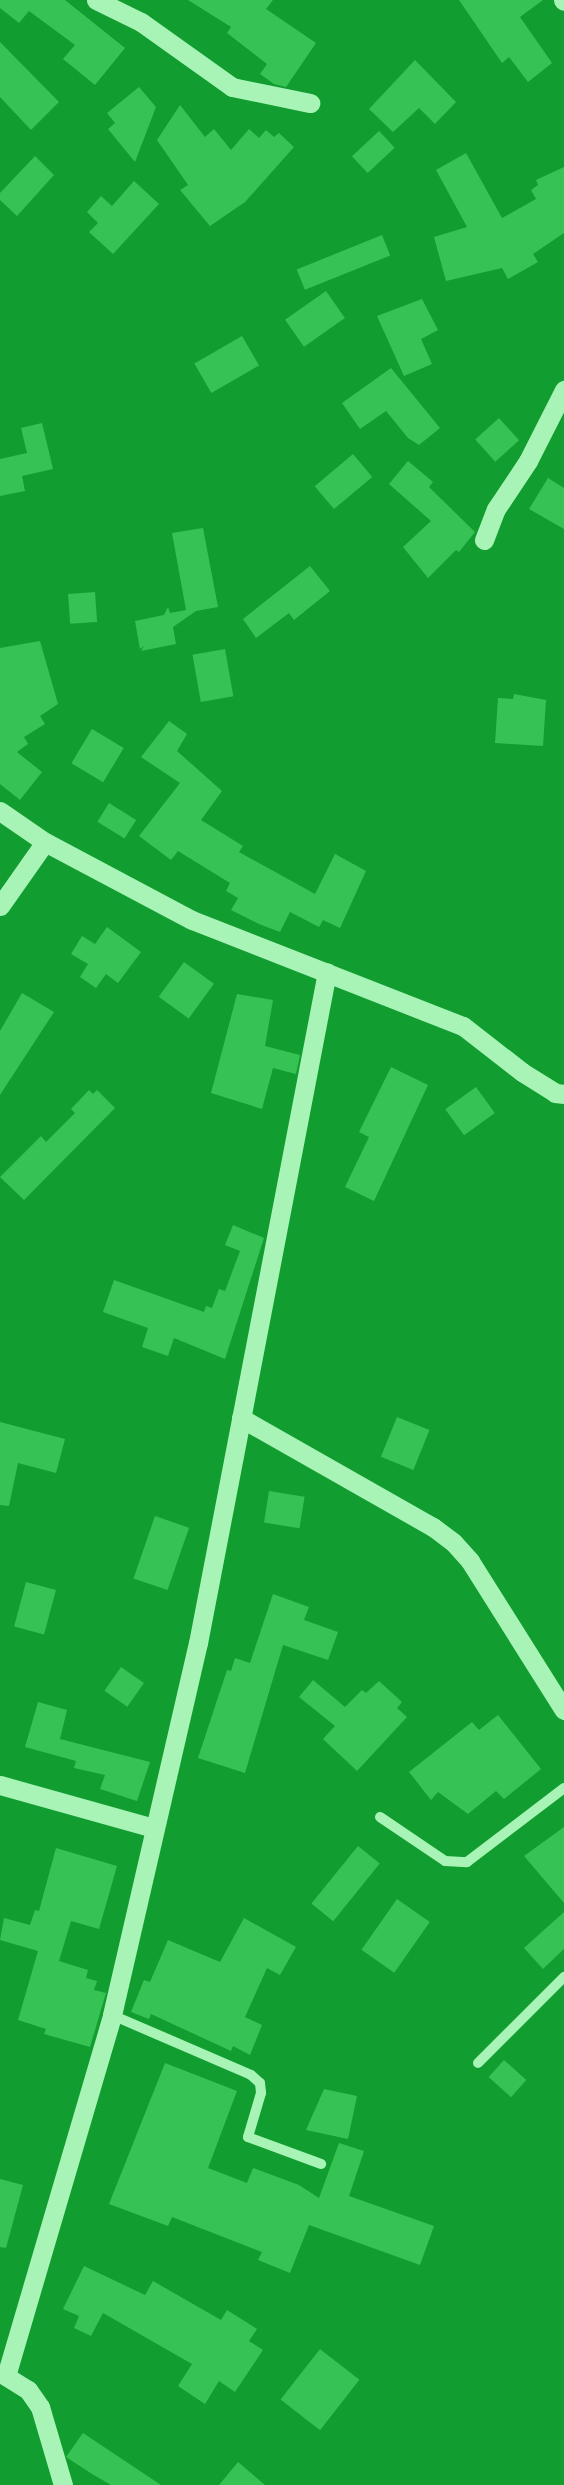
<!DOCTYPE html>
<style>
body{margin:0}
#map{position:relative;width:564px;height:2485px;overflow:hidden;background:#129d30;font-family:"Noto Sans",sans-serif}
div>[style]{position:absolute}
.building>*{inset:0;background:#36c353;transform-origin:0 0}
.lane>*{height:10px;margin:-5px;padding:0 5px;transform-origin:5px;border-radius:5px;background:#a8f4b7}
.street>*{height:19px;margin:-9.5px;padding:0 9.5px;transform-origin:9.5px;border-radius:9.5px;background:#a8f4b7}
span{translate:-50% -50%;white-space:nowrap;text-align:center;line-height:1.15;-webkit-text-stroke:4px #129d30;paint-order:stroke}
</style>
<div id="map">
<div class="building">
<div style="clip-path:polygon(0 0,65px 0,125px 48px,95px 85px,63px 59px,75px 45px,29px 11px,19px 23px,0 8px)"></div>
<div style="clip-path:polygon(188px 0,273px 0,266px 9px,316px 43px,286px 87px,274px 84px,260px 74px,267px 64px,227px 33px,231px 27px)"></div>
<div style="clip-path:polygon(459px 0,543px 0,520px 17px,552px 63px,528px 82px,509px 57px,502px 63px)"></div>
<div style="clip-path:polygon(0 42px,59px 102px,31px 130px,0 97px)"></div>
<div style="clip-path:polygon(415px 60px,456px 102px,435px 124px,419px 108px,393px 132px,369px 109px)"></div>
<div style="clip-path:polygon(139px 87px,156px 107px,135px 162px,108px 129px,115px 123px,107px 113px)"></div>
<div style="clip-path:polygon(180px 105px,205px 137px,214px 129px,231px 150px,249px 129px,259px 138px,266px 130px,274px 137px,279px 133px,294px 147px,245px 202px,210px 226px,180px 190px,188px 185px,157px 140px)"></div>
<div style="left:379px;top:131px;width:23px;height:37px;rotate:47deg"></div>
<div style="clip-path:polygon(466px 153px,502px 218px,536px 199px,531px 190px,538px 185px,536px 180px,564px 167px,564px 233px,533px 254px,538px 262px,508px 279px,502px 268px,446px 281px,434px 237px,467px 227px,436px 170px)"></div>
<div style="clip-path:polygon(35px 156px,54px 175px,17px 216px,0 200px,0 193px)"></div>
<div style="clip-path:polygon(134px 181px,159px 204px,113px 254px,89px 232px,98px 223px,87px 212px,101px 196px,112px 206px)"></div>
<div style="left:382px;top:235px;width:22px;height:92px;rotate:68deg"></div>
<div style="left:326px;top:291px;width:33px;height:50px;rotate:55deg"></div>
<div style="clip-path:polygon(422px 299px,438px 330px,421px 339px,432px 364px,404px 376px,377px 316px)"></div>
<div style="left:242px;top:336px;width:34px;height:55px;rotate:60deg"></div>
<div style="clip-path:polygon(391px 368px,440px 428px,419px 445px,408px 438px,386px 411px,360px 429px,342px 403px)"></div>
<div style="left:499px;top:418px;width:30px;height:32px;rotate:48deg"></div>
<div style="clip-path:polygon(42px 423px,53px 469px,22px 476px,25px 491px,0 496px,0 459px,27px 453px,21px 428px)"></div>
<div style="left:353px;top:454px;width:30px;height:50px;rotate:50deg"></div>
<div style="clip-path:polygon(408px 461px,433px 482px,429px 487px,475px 532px,459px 552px,456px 550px,428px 578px,403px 547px,431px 521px,389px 484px)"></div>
<div style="clip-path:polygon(548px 478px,564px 488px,564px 529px,529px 509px)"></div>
<div style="clip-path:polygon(203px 528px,218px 607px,196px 611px,173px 627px,176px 644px,141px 651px,144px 646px,140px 649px,135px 621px,164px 615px,168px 607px,170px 613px,186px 610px,172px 533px)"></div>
<div style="clip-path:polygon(310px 566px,330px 591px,294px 620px,289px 613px,256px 638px,243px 619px)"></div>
<div style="left:95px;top:592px;width:30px;height:27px;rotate:86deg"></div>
<div style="clip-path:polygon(40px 641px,58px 704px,40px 716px,45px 724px,24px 737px,28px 744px,17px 752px,42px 772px,20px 800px,0 784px,0 648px)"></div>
<div style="left:225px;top:649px;width:48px;height:33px;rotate:80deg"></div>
<div style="clip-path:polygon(514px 694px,546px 700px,543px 746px,495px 743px,498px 698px,513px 699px)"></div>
<div style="clip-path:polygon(169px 721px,187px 734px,177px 751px,222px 791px,201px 820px,243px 846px,239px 852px,315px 894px,335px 854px,366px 871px,340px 928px,323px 920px,319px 927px,290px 912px,280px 932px,259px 924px,231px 910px,238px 898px,226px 891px,230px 883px,178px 851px,171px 860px,139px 836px,180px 783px,141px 757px)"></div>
<div style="left:92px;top:729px;width:37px;height:40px;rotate:31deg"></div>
<div style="left:109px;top:803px;width:32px;height:22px;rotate:32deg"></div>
<div style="clip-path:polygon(107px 927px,141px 952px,118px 983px,106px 974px,96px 988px,80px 977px,88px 964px,71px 954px,82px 936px,95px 944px)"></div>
<div style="left:184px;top:962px;width:37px;height:43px;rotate:36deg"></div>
<div style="clip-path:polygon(22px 993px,54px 1012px,0 1095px,0 1031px)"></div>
<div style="clip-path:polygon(237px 994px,273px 1000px,265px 1046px,300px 1055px,296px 1074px,273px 1068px,262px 1109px,211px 1093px)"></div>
<div style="clip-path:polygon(391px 1067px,428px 1085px,374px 1201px,345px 1187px,369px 1137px,359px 1132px)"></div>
<div style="left:476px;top:1087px;width:32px;height:38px;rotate:54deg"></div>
<div style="clip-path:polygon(89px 1090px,93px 1094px,97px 1090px,115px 1108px,24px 1200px,0 1177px,41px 1136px,46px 1142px,75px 1113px,71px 1109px)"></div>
<div style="clip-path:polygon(233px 1225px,264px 1238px,225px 1359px,174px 1338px,168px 1356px,142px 1347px,148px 1328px,103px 1312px,114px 1280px,204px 1312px,206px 1306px,212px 1308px,219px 1289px,225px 1291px,240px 1251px,225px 1245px)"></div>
<div style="left:397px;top:1417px;width:35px;height:43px;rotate:22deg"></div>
<div style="clip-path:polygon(0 1422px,65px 1439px,56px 1473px,18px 1463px,9px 1506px,0 1505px)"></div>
<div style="left:269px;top:1491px;width:36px;height:32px;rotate:9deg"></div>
<div style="left:155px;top:1516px;width:36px;height:66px;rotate:19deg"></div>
<div style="left:26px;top:1582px;width:31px;height:46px;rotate:15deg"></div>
<div style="clip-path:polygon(273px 1594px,309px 1607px,304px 1620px,338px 1632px,328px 1660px,283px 1645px,245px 1773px,198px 1758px,227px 1670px,231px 1671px,235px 1658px,250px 1663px)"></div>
<div style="left:121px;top:1667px;width:28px;height:29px;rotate:35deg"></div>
<div style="clip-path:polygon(313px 1680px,345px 1707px,362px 1690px,366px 1693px,379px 1681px,402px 1702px,397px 1708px,407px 1717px,357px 1771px,323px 1739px,335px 1726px,299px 1697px)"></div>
<div style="clip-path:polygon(38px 1702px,67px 1710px,60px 1739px,150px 1762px,137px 1801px,100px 1789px,105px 1775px,74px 1768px,76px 1761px,25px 1747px)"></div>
<div style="clip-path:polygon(498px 1715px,541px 1769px,504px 1799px,496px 1791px,468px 1814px,438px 1792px,431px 1800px,409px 1772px,472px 1722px,479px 1730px)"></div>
<div style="clip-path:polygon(564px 1827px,564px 1903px,524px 1856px)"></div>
<div style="left:358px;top:1846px;width:28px;height:74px;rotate:39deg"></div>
<div style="clip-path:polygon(56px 1848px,117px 1866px,99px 1929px,71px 1921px,59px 1961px,88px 1970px,86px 1978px,97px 1981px,94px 1990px,106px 1993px,90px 2047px,44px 2034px,46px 2029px,18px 2020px,38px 1951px,0 1940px,4px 1918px,30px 1925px,35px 1910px,39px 1911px)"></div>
<div style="left:397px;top:1899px;width:40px;height:62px;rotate:35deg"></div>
<div style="clip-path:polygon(564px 1912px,564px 1949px,543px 1969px,524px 1948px)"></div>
<div style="clip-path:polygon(244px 1918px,296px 1947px,280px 1975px,267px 1968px,245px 2017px,262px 2025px,250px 2055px,233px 2046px,231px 2051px,151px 2014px,149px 2019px,131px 2012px,144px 1980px,150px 1982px,168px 1940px,220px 1962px)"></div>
<div style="left:504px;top:2060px;width:30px;height:23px;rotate:42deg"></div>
<div style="clip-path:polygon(165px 2063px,237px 2091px,208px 2168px,247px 2183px,253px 2168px,299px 2185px,319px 2198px,339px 2143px,364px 2151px,349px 2196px,434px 2226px,420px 2265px,309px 2225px,290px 2273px,258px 2260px,262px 2252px,172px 2217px,168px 2226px,109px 2204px)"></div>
<div style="clip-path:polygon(324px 2089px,357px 2096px,348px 2139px,306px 2130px)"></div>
<div style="clip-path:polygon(0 2179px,23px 2185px,6px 2248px,0 2247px)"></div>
<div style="clip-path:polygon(84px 2266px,145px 2295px,153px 2281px,221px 2320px,227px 2310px,257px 2329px,249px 2341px,263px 2350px,235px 2392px,219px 2381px,205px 2404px,178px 2386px,192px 2364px,103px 2313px,91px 2336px,74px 2328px,79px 2316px,63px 2309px)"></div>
<div style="left:320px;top:2349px;width:50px;height:64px;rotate:38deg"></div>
<div style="clip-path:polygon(83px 2433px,161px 2485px,111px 2485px,92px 2474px,66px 2457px)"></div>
<div style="clip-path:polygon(238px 2462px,265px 2485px,219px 2485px)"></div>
</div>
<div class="lane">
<div style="left:380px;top:1817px;width:78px;rotate:34.1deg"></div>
<div style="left:445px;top:1861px;width:22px;rotate:3deg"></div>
<div style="left:467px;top:1862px;width:122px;rotate:-37.3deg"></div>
<div style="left:112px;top:2015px;width:151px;rotate:23.3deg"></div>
<div style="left:251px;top:2075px;width:12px;rotate:42deg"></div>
<div style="left:260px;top:2083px;width:10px;rotate:84deg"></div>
<div style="left:261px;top:2093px;width:46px;rotate:106.5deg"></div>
<div style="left:248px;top:2137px;width:78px;rotate:20.3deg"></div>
<div style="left:478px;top:2063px;width:122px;rotate:-45deg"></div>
</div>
<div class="street">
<div style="left:96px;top:0;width:50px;rotate:26.1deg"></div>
<div style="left:141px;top:22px;width:112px;rotate:35.5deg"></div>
<div style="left:232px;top:87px;width:80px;rotate:11.6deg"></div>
<div style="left:563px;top:0;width:1px;rotate:45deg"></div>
<div style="left:484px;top:540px;width:33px;rotate:-69deg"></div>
<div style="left:496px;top:509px;width:58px;rotate:-56.3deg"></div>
<div style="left:528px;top:461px;width:80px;rotate:-63.1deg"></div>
<div style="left:0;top:811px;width:55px;rotate:34.6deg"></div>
<div style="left:45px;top:842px;width:166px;rotate:28deg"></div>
<div style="left:192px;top:920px;width:291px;rotate:21.4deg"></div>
<div style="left:463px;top:1026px;width:75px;rotate:37.9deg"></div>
<div style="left:522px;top:1072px;width:39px;rotate:32deg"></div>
<div style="left:555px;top:1093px;width:9px;rotate:6deg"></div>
<div style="left:0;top:906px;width:78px;rotate:-54.9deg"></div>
<div style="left:241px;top:1418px;width:221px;rotate:29.6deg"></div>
<div style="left:433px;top:1527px;width:26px;rotate:37deg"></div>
<div style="left:454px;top:1543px;width:24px;rotate:48deg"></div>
<div style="left:470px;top:1561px;width:176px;rotate:57.8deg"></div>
<div style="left:0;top:1785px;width:160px;rotate:15.6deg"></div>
<div style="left:63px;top:2485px;width:81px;rotate:-106.4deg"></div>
<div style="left:40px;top:2407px;width:21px;rotate:-125deg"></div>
<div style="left:28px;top:2390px;width:26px;rotate:-148deg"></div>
<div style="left:6px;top:2376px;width:376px;rotate:-73.6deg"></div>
<div style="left:112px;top:2015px;width:382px;rotate:-77deg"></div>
<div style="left:198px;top:1643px;width:683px;rotate:-79.12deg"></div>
</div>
</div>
